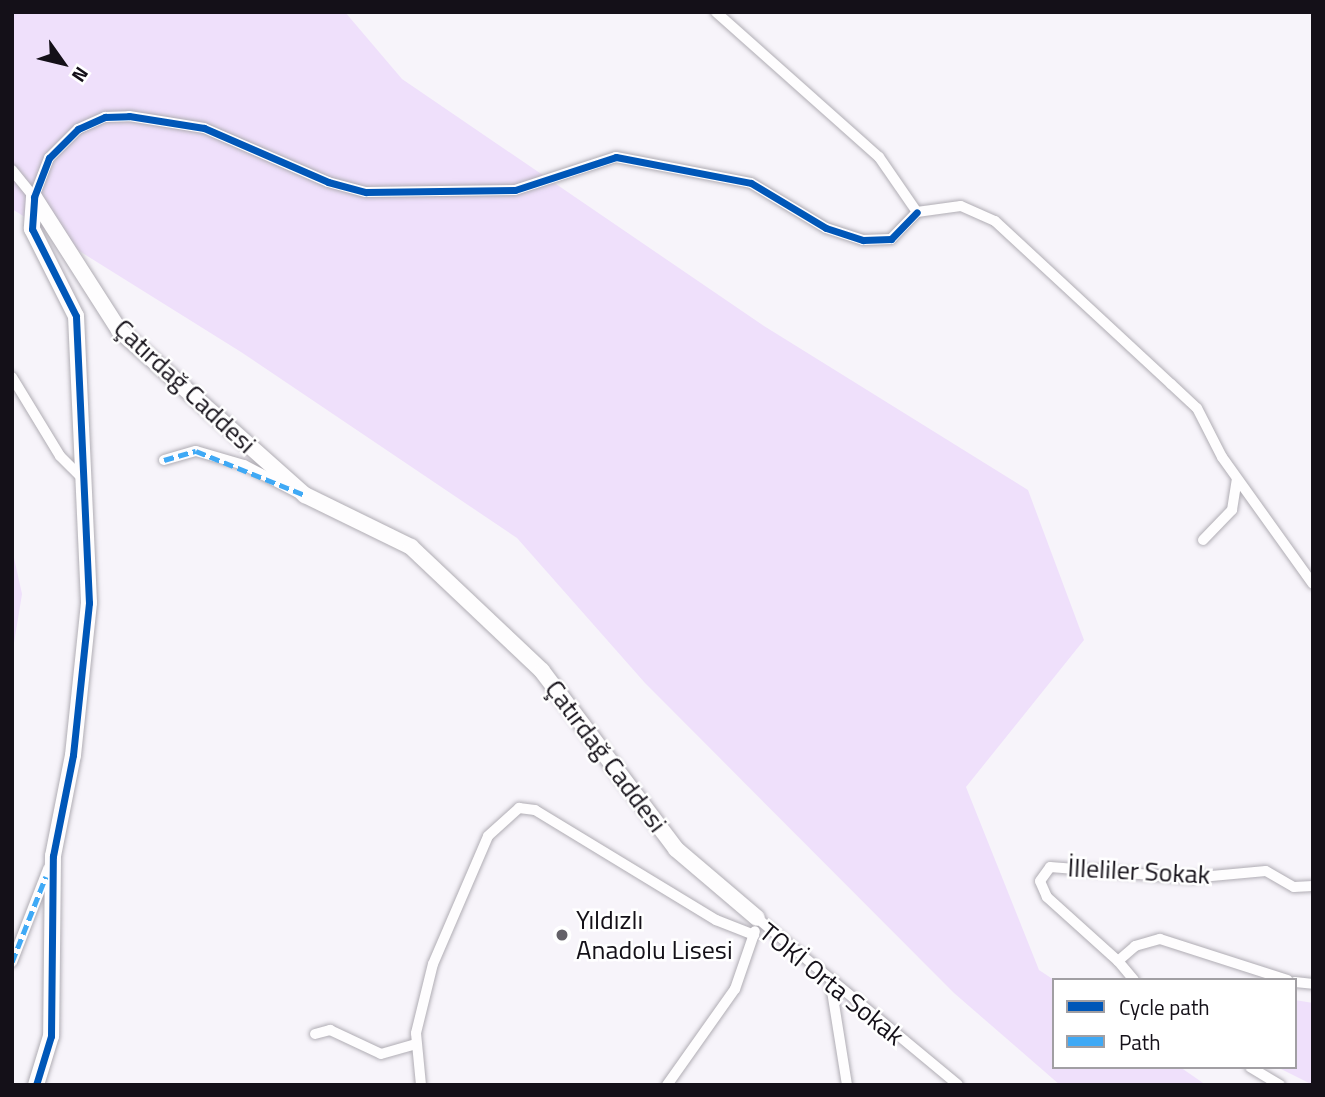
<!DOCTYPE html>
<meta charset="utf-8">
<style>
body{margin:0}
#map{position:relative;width:1325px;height:1097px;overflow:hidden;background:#f7f4fa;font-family:"Titillium Web",sans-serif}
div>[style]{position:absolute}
.green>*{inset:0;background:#efe0fb}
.roads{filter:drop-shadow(0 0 2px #b0adb4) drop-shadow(0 0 2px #b0adb4)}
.street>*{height:10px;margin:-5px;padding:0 5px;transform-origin:5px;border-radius:5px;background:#fefdfe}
.secondary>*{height:16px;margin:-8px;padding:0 8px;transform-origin:8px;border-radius:8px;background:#fefdfe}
.quiet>*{height:5px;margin-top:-2.5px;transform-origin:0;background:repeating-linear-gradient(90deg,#3fa9f5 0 10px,transparent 0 15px)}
.cycleway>*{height:7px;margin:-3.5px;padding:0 3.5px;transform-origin:3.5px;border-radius:3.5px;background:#0057b8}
.dots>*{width:19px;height:19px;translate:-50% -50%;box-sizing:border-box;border:4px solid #fff;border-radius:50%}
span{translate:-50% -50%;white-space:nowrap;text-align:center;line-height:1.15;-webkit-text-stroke:5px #fff;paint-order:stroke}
.street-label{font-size:26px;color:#141018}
.poi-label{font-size:26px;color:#141018}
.left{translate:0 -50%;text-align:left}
.frame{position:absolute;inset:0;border:14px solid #141018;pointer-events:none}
.legend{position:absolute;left:1052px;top:978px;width:245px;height:91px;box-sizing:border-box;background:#fff;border:2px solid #a19fa3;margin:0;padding:9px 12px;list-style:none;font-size:21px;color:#141018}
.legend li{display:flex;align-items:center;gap:14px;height:35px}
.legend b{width:35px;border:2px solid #a19fa3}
.north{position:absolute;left:28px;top:28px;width:70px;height:70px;-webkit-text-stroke:5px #fff;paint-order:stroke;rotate:124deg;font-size:19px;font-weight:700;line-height:28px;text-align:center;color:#141018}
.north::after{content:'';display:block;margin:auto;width:24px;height:32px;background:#141018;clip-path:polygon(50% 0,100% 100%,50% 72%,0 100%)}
</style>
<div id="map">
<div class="green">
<div style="clip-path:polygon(12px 12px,345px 12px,402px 79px,764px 326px,1028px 490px,1084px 640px,966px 787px,1039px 970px,1054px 980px,1054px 1067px,1180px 1067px,1206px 1085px,1060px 1085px,954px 993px,645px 683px,517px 538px,241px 352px,12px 209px)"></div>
<div style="clip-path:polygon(12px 549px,22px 594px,12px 655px)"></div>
<div style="clip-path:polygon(1295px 1000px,1313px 1003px,1313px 1085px,1277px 1067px,1295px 1067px)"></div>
</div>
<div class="roads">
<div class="street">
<div style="left:716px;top:12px;width:218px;rotate:41.7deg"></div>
<div style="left:879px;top:157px;width:67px;rotate:55.4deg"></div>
<div style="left:12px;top:170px;width:35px;rotate:51deg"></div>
<div style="left:34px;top:197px;width:42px;rotate:-69deg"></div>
<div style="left:49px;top:158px;width:41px;rotate:-45deg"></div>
<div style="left:78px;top:129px;width:30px;rotate:-24deg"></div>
<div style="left:105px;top:117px;width:24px;rotate:-2deg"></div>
<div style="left:129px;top:116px;width:76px;rotate:9.1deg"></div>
<div style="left:204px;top:128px;width:135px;rotate:23.5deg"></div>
<div style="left:328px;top:182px;width:39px;rotate:15deg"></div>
<div style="left:366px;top:192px;width:149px;rotate:-0.8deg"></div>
<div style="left:515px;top:190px;width:106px;rotate:-18.1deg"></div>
<div style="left:616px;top:157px;width:137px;rotate:10.9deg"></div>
<div style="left:751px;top:183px;width:87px;rotate:31deg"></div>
<div style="left:826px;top:228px;width:39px;rotate:18deg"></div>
<div style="left:863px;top:240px;width:28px;rotate:-2deg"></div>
<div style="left:891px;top:239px;width:37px;rotate:-46deg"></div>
<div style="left:917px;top:212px;width:44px;rotate:-7.8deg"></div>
<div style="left:961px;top:206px;width:37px;rotate:24deg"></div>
<div style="left:995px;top:221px;width:240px;rotate:42.8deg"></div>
<div style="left:1171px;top:384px;width:35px;rotate:43deg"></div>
<div style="left:1197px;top:408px;width:55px;rotate:63deg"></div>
<div style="left:1222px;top:457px;width:156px;rotate:54.4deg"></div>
<div style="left:12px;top:377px;width:92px;rotate:58.7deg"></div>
<div style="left:60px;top:456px;width:33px;rotate:45deg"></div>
<div style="left:164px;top:460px;width:33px;rotate:-16deg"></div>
<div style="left:196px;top:451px;width:50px;rotate:16.3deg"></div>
<div style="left:244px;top:465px;width:59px;rotate:27.4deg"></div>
<div style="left:1203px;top:540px;width:42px;rotate:-46deg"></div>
<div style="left:1232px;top:510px;width:31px;rotate:-81deg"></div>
<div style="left:757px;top:918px;width:261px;rotate:39.7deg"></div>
<div style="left:1118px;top:961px;width:96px;rotate:-138deg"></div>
<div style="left:1047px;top:897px;width:17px;rotate:-114deg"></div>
<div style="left:1040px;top:881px;width:17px;rotate:-54deg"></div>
<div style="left:1050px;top:867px;width:140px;rotate:4.5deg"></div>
<div style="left:1190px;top:878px;width:76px;rotate:-5.3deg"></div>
<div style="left:1266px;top:871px;width:32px;rotate:30deg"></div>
<div style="left:1294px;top:887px;width:19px;rotate:-3deg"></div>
<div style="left:12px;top:962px;width:100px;rotate:-68.8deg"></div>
<div style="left:1134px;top:980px;width:25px;rotate:-130deg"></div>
<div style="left:1118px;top:961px;width:23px;rotate:-41deg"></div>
<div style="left:1135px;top:946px;width:26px;rotate:-16deg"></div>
<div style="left:1160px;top:939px;width:134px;rotate:17.8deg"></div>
<div style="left:1295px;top:982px;width:18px;rotate:6deg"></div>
<div style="left:831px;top:985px;width:101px;rotate:80.9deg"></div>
<div style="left:315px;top:1034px;width:16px;rotate:-15deg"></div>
<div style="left:330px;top:1030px;width:56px;rotate:25.2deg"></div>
<div style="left:381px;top:1054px;width:36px;rotate:-16deg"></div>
<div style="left:1250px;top:1067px;width:35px;rotate:31deg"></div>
<div style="left:421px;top:1085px;width:52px;rotate:-95.5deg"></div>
<div style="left:416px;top:1033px;width:71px;rotate:-76.2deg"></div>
<div style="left:433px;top:964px;width:139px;rotate:-66.7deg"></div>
<div style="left:488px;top:836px;width:42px;rotate:-42.1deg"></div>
<div style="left:519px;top:808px;width:16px;rotate:7deg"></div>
<div style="left:535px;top:810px;width:212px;rotate:31.3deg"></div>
<div style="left:716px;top:920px;width:41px;rotate:21.5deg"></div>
<div style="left:667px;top:1085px;width:118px;rotate:-54.7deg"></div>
<div style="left:735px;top:989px;width:61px;rotate:-71deg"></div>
</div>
<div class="secondary">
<div style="left:34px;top:197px;width:158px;rotate:57.4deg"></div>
<div style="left:119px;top:330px;width:249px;rotate:41.6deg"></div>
<div style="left:305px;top:495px;width:118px;rotate:26.1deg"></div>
<div style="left:411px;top:547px;width:180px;rotate:43.4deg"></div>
<div style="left:542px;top:671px;width:223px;rotate:53deg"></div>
<div style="left:676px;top:849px;width:106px;rotate:40.4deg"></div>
<div style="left:34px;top:197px;width:32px;rotate:94deg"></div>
<div style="left:32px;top:229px;width:97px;rotate:63.2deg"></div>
<div style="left:76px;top:316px;width:287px;rotate:87.4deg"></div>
<div style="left:89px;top:603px;width:153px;rotate:96deg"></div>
<div style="left:73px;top:755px;width:103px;rotate:101.2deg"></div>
<div style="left:53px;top:856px;width:180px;rotate:90.6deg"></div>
<div style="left:51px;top:1036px;width:51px;rotate:107deg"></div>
</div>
</div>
<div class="quiet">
<div style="left:164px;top:460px;width:33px;rotate:-16deg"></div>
<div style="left:196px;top:451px;width:118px;rotate:22deg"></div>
<div style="left:12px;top:962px;width:92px;rotate:-68.4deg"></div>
</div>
<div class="cycleway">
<div style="left:36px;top:1085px;width:51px;rotate:-73deg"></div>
<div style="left:51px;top:1036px;width:180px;rotate:-89.4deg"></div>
<div style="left:53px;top:856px;width:103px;rotate:-78.8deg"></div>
<div style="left:73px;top:755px;width:153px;rotate:-84deg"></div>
<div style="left:89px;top:603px;width:287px;rotate:-92.6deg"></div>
<div style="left:76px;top:316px;width:97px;rotate:-116.8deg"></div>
<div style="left:32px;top:229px;width:32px;rotate:-86deg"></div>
<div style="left:34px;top:197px;width:42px;rotate:-69deg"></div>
<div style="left:49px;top:158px;width:41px;rotate:-45deg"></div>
<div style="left:78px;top:129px;width:30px;rotate:-24deg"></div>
<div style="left:105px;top:117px;width:24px;rotate:-2deg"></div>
<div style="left:129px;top:116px;width:76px;rotate:9.1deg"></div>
<div style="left:204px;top:128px;width:135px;rotate:23.5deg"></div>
<div style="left:328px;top:182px;width:39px;rotate:15deg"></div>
<div style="left:366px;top:192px;width:149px;rotate:-0.8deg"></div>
<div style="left:515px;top:190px;width:106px;rotate:-18.1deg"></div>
<div style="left:616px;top:157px;width:137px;rotate:10.9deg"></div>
<div style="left:751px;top:183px;width:87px;rotate:31deg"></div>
<div style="left:826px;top:228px;width:39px;rotate:18deg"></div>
<div style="left:863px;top:240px;width:28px;rotate:-2deg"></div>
<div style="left:891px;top:239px;width:37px;rotate:-46deg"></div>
</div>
<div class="dots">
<div style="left:562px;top:935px;background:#636067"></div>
</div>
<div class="street-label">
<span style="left:185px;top:386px;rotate:43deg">Çatırdağ Caddesi</span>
<span style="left:606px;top:756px;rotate:53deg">Çatırdağ Caddesi</span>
<span style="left:1139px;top:871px;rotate:3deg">İlleliler Sokak</span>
<span style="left:832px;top:984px;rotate:39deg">TOKİ Orta Sokak</span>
</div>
<div class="poi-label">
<span class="left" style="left:576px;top:935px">Yıldızlı<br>Anadolu Lisesi</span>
</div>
<div class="frame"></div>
<ul class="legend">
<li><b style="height:9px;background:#0057b8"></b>Cycle path</li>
<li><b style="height:9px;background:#3fa9f5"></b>Path</li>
</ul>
<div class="north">N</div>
</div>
